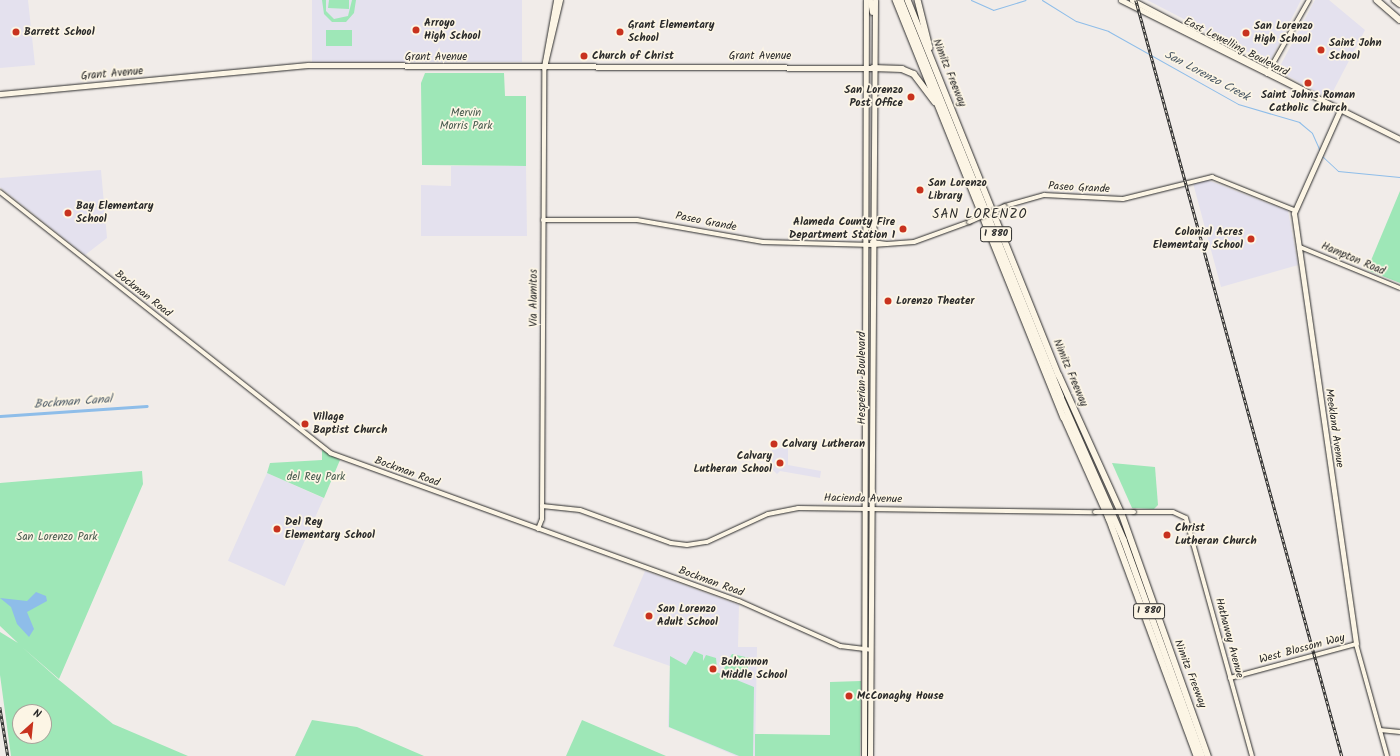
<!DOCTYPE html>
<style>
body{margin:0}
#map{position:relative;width:1400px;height:756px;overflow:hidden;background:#f1ece9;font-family:Kalam,sans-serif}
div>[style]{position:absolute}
.built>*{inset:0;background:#e4e1ee;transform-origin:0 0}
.green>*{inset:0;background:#9ee7b7;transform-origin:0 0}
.water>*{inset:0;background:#8ebde9}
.stream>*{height:1px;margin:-0.5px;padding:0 0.5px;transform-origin:0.5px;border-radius:0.5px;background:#8ebde9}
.canal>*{height:3px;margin:-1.5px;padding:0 1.5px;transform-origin:1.5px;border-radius:1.5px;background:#8ebde9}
.roads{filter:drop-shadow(0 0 1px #2b2b2b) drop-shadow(0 0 1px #2b2b2b)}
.minor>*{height:4px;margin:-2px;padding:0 2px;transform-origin:2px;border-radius:2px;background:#fcf5e5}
.major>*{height:5px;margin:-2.5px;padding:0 2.5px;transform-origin:2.5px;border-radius:2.5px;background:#fcf5e5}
.highway>*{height:5.5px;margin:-2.75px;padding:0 2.75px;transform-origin:2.75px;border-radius:2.75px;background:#fcf5e5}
.rail>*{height:2.5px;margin-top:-1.25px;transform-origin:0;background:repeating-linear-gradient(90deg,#fcf5e5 0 3px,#2b2b2b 0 6px);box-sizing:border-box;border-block:1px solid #2b2b2b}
.bridges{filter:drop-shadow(0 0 1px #2b2b2b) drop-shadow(0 0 1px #2b2b2b)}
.minor-bridge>*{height:4px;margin:-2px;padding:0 2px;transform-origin:2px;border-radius:2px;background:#fcf5e5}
.dots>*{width:11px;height:11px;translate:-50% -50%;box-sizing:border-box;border:2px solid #fcf5e5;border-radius:50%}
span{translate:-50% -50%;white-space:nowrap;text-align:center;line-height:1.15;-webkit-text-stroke:3.5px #fcf5e5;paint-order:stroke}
.shield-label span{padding:1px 3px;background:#fcf5e5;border:1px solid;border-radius:3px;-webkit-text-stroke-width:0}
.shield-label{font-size:10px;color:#2b2b2b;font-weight:700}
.poi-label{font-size:11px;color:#2b2b2b;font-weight:700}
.left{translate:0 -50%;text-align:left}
.right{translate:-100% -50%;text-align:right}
.street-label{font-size:11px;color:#2b2b2b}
.park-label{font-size:11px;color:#485a4e}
.water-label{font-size:12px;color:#495764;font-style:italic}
.quarter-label{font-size:13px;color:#2b2b2b;letter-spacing:1px}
.north{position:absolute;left:12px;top:704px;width:40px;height:40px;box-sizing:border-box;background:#fcf5e5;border:1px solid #a8a49b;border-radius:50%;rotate:27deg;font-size:11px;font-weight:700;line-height:16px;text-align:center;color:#2b2b2b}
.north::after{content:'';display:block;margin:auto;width:14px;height:18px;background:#c8321e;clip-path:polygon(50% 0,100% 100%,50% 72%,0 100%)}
</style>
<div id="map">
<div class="built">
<div style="clip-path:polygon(0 0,28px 0,35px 65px,0 68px)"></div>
<div style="left:312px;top:0;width:210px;height:62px"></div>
<div style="clip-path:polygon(1147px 0,1301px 0,1269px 63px)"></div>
<div style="clip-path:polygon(1315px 0,1329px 0,1365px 30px,1329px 99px,1278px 70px)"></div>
<div style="clip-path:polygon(451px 166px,526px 166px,527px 236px,421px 236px,421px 185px,451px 186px)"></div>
<div style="clip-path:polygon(101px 170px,107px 238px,85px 255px,0 187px,0 178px)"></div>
<div style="clip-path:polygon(1207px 180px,1288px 211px,1298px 265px,1221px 287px,1193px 183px)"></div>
<div style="clip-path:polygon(781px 448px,788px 448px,788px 465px,821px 471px,820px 478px,780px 471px,777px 474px,772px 469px,772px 450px)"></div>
<div style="left:267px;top:473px;width:62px;height:96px;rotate:24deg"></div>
<div style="clip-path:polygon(645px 571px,739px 605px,738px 647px,757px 647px,755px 756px,736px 756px,668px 727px,670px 666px,613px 646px)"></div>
</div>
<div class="green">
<div style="clip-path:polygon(322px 0,326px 0,326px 11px,334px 19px,348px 16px,352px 0,356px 0,354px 13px,346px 22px,332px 22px,324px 14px)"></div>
<div style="clip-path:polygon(329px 0,349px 0,349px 9px,328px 8px)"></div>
<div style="left:326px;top:30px;width:26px;height:16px"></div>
<div style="clip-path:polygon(425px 73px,504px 73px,505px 96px,526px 96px,526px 166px,422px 165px,421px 83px)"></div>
<div style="clip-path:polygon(1400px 191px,1400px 283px,1367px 270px)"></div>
<div style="clip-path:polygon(322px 450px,340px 460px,324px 498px,267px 473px,270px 463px,322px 460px)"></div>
<div style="clip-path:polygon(1112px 463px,1155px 467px,1158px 505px,1154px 509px,1132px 508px)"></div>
<div style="clip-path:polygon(evenodd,142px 471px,143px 484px,59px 679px,22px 647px,59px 680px,113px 724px,188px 756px,11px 756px,0 675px,0 632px,18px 643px,0 626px,0 483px,142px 471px,20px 712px,44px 712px,44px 736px,20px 736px,20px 712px)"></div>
<div style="clip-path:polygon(694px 651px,703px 655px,703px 661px,706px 655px,716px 658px,717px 668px,712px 670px,721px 674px,732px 654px,750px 658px,745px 679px,740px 677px,742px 667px,738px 680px,732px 678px,738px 666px,733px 674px,729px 673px,731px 663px,727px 676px,754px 687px,753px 756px,739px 756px,669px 727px,670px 656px,686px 665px)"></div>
<div style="clip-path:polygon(861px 681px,860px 756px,755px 756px,755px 734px,830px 735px,830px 682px)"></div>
<div style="clip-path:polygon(312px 720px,357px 727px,424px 756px,295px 756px)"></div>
<div style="clip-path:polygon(582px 720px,666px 756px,566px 756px)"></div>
</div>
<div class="water">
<div style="clip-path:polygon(36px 592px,46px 596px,47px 601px,27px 612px,34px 629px,29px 637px,17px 624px,11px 607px,0 598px,27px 601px)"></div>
</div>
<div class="stream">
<div style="left:971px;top:0;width:24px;rotate:24deg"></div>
<div style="left:993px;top:10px;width:34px;rotate:-17deg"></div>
<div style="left:1042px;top:0;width:40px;rotate:32deg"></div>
<div style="left:1076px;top:21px;width:34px;rotate:17deg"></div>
<div style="left:1108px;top:31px;width:149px;rotate:29.3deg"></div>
<div style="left:1238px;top:104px;width:64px;rotate:16.4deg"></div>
<div style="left:1299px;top:122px;width:17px;rotate:40deg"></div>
<div style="left:1312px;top:133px;width:20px;rotate:66deg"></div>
<div style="left:1322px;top:156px;width:22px;rotate:43deg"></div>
<div style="left:1338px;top:171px;width:62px;rotate:5.5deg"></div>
</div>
<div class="canal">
<div style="left:0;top:416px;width:147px;rotate:-3.9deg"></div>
</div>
<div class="roads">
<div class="minor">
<div style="left:1267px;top:74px;width:85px;rotate:-60.4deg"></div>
<div style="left:0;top:192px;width:421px;rotate:38.3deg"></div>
<div style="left:330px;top:453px;width:435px;rotate:19.9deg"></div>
<div style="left:739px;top:601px;width:111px;rotate:24deg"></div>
<div style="left:840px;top:646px;width:31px;rotate:7deg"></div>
<div style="left:1005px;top:206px;width:41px;rotate:-15.8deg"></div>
<div style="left:1044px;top:195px;width:79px;rotate:2.9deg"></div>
<div style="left:1123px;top:199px;width:92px;rotate:-13.9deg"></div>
<div style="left:1212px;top:177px;width:88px;rotate:21.9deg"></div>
<div style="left:543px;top:220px;width:94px"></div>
<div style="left:637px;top:220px;width:128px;rotate:9.9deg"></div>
<div style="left:763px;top:242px;width:110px;rotate:1.6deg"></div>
<div style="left:873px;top:245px;width:41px;rotate:-4.2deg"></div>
<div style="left:914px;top:242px;width:59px;rotate:-20deg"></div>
<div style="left:872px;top:242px;width:15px;rotate:8deg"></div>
<div style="left:1300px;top:247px;width:108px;rotate:22.3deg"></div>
<div style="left:542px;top:506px;width:38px;rotate:6deg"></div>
<div style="left:580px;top:510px;width:97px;rotate:19.9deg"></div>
<div style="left:671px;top:543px;width:16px;rotate:7deg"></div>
<div style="left:687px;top:545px;width:20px;rotate:-9deg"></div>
<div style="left:707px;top:542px;width:67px;rotate:-24.7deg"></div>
<div style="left:768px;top:514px;width:31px;rotate:-11deg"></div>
<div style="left:798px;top:508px;width:297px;rotate:0.8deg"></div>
<div style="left:1134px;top:512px;width:39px"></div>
<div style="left:1173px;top:512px;width:14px;rotate:25deg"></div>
<div style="left:1186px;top:518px;width:247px;rotate:74.5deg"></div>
<div style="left:538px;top:529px;width:11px;rotate:-68deg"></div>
<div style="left:542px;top:519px;width:452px;rotate:-89.7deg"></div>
<div style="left:1230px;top:678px;width:131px;rotate:-15.1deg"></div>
<div style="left:1356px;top:644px;width:116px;rotate:74.5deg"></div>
<div style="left:1380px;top:730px;width:20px;rotate:6deg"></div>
</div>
<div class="major">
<div style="left:870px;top:0;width:12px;rotate:81deg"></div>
<div style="left:1121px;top:0;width:312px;rotate:26.5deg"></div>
<div style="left:1132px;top:0;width:204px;rotate:27.7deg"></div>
<div style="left:544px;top:67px;width:69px;rotate:-76.6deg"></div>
<div style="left:544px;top:67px;width:68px;rotate:-79.8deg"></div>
<div style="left:0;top:94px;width:309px;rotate:-5.4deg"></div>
<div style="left:308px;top:65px;width:565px;rotate:0.3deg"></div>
<div style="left:1340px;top:110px;width:113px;rotate:114.1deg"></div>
<div style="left:1294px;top:213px;width:435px;rotate:81.8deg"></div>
<div style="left:864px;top:756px;width:756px;rotate:-89.85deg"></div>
<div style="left:870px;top:756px;width:756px;rotate:-89.62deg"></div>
</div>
<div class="highway">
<div style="left:896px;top:0;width:450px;rotate:68.1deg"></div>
<div style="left:1064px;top:417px;width:111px;rotate:66deg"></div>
<div style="left:1109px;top:518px;width:254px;rotate:69.7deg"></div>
<div style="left:901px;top:0;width:428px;rotate:68deg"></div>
<div style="left:1061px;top:397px;width:156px;rotate:66.2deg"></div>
<div style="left:1124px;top:540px;width:230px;rotate:70.1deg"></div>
<div style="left:908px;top:0;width:404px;rotate:68.1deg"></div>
<div style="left:1059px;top:375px;width:153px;rotate:65.6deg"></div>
<div style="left:1122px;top:514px;width:257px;rotate:70.4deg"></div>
<div style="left:918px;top:0;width:49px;rotate:76deg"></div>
<div style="left:1377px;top:0;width:30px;rotate:41deg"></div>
<div style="left:1395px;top:0;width:6px;rotate:39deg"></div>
<div style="left:873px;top:68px;width:29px;rotate:2deg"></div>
<div style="left:902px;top:69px;width:13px;rotate:23deg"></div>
<div style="left:914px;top:74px;width:35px;rotate:53deg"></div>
</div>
</div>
<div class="rail">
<div style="left:1136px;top:0;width:784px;rotate:74.76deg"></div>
<div style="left:0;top:707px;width:50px;rotate:80.7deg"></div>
</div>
<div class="bridges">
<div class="minor-bridge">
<div style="left:969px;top:222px;width:39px;rotate:-24deg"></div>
<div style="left:1095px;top:512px;width:39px"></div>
</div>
</div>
<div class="dots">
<div style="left:416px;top:30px;background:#c8321e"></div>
<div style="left:16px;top:32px;background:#c8321e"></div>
<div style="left:620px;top:32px;background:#c8321e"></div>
<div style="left:1246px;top:33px;background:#c8321e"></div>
<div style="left:1321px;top:50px;background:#c8321e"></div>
<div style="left:584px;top:56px;background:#c8321e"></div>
<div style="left:1308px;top:83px;background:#c8321e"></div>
<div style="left:911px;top:97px;background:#c8321e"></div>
<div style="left:920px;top:190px;background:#c8321e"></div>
<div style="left:68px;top:213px;background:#c8321e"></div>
<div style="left:903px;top:229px;background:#c8321e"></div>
<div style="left:1251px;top:239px;background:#c8321e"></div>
<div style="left:888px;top:301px;background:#c8321e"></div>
<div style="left:305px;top:424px;background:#c8321e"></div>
<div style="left:774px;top:444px;background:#c8321e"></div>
<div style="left:780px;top:463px;background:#c8321e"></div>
<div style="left:277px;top:529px;background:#c8321e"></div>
<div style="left:1167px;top:535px;background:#c8321e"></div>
<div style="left:649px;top:616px;background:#c8321e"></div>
<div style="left:713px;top:669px;background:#c8321e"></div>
<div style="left:849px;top:696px;background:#c8321e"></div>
</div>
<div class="shield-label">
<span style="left:996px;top:234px">I 880</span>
<span style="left:1149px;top:611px">I 880</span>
</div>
<div class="poi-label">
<span class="left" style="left:424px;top:30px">Arroyo<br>High School</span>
<span class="left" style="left:628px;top:32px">Grant Elementary<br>School</span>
<span class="left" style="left:1254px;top:33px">San Lorenzo<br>High School</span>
<span class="left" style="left:24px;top:32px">Barrett School</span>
<span class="left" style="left:1329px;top:50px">Saint John<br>School</span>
<span class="left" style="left:592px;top:56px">Church of Christ</span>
<span class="right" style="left:903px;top:97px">San Lorenzo<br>Post Office</span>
<span style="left:1308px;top:102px">Saint Johns Roman<br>Catholic Church</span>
<span class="left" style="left:928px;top:190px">San Lorenzo<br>Library</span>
<span class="left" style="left:76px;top:213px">Bay Elementary<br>School</span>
<span class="right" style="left:895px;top:229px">Alameda County Fire<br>Department Station 1</span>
<span class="right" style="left:1243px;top:239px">Colonial Acres<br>Elementary School</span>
<span class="left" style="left:896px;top:301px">Lorenzo Theater</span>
<span class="left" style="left:313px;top:424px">Village<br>Baptist Church</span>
<span class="left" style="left:782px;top:444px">Calvary Lutheran</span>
<span class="right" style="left:772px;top:463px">Calvary<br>Lutheran School</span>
<span class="left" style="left:285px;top:529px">Del Rey<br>Elementary School</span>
<span class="left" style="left:1175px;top:535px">Christ<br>Lutheran Church</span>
<span class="left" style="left:657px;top:616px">San Lorenzo<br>Adult School</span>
<span class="left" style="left:721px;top:669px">Bohannon<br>Middle School</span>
<span class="left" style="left:857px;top:696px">McConaghy House</span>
</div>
<div class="street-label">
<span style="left:1236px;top:47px;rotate:27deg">East Lewelling Boulevard</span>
<span style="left:760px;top:56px">Grant Avenue</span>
<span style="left:436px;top:57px">Grant Avenue</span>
<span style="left:949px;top:73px;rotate:68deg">Nimitz Freeway</span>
<span style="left:112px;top:74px;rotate:-5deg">Grant Avenue</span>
<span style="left:1079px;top:188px;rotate:3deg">Paseo Grande</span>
<span style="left:706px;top:222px;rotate:11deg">Paseo Grande</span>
<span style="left:1353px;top:259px;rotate:23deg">Hampton Road</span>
<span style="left:143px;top:294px;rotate:38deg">Bockman Road</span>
<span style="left:534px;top:298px;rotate:-90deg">Via Alamitos</span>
<span style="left:1070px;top:373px;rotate:67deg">Nimitz Freeway</span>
<span style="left:862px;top:378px;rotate:-90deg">Hesperian Boulevard</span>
<span style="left:1334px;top:428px;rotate:82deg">Meekland Avenue</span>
<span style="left:407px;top:472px;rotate:20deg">Bockman Road</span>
<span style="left:863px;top:499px;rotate:1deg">Hacienda Avenue</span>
<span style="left:711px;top:582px;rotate:20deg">Bockman Road</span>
<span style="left:1229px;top:638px;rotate:75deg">Hathaway Avenue</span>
<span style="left:1302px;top:649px;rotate:-15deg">West Blossom Way</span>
<span style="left:1190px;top:674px;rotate:69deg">Nimitz Freeway</span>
</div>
<div class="park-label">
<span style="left:466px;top:120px">Mervin<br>Morris Park</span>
<span style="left:316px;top:477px">del Rey Park</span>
<span style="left:57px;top:537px">San Lorenzo Park</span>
</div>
<div class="water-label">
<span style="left:1207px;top:76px;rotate:28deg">San Lorenzo Creek</span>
<span style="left:73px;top:402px;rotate:-4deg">Bockman Canal</span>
</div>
<div class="quarter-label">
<span style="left:980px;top:215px">SAN LORENZO</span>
</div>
<div class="north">N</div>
</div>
